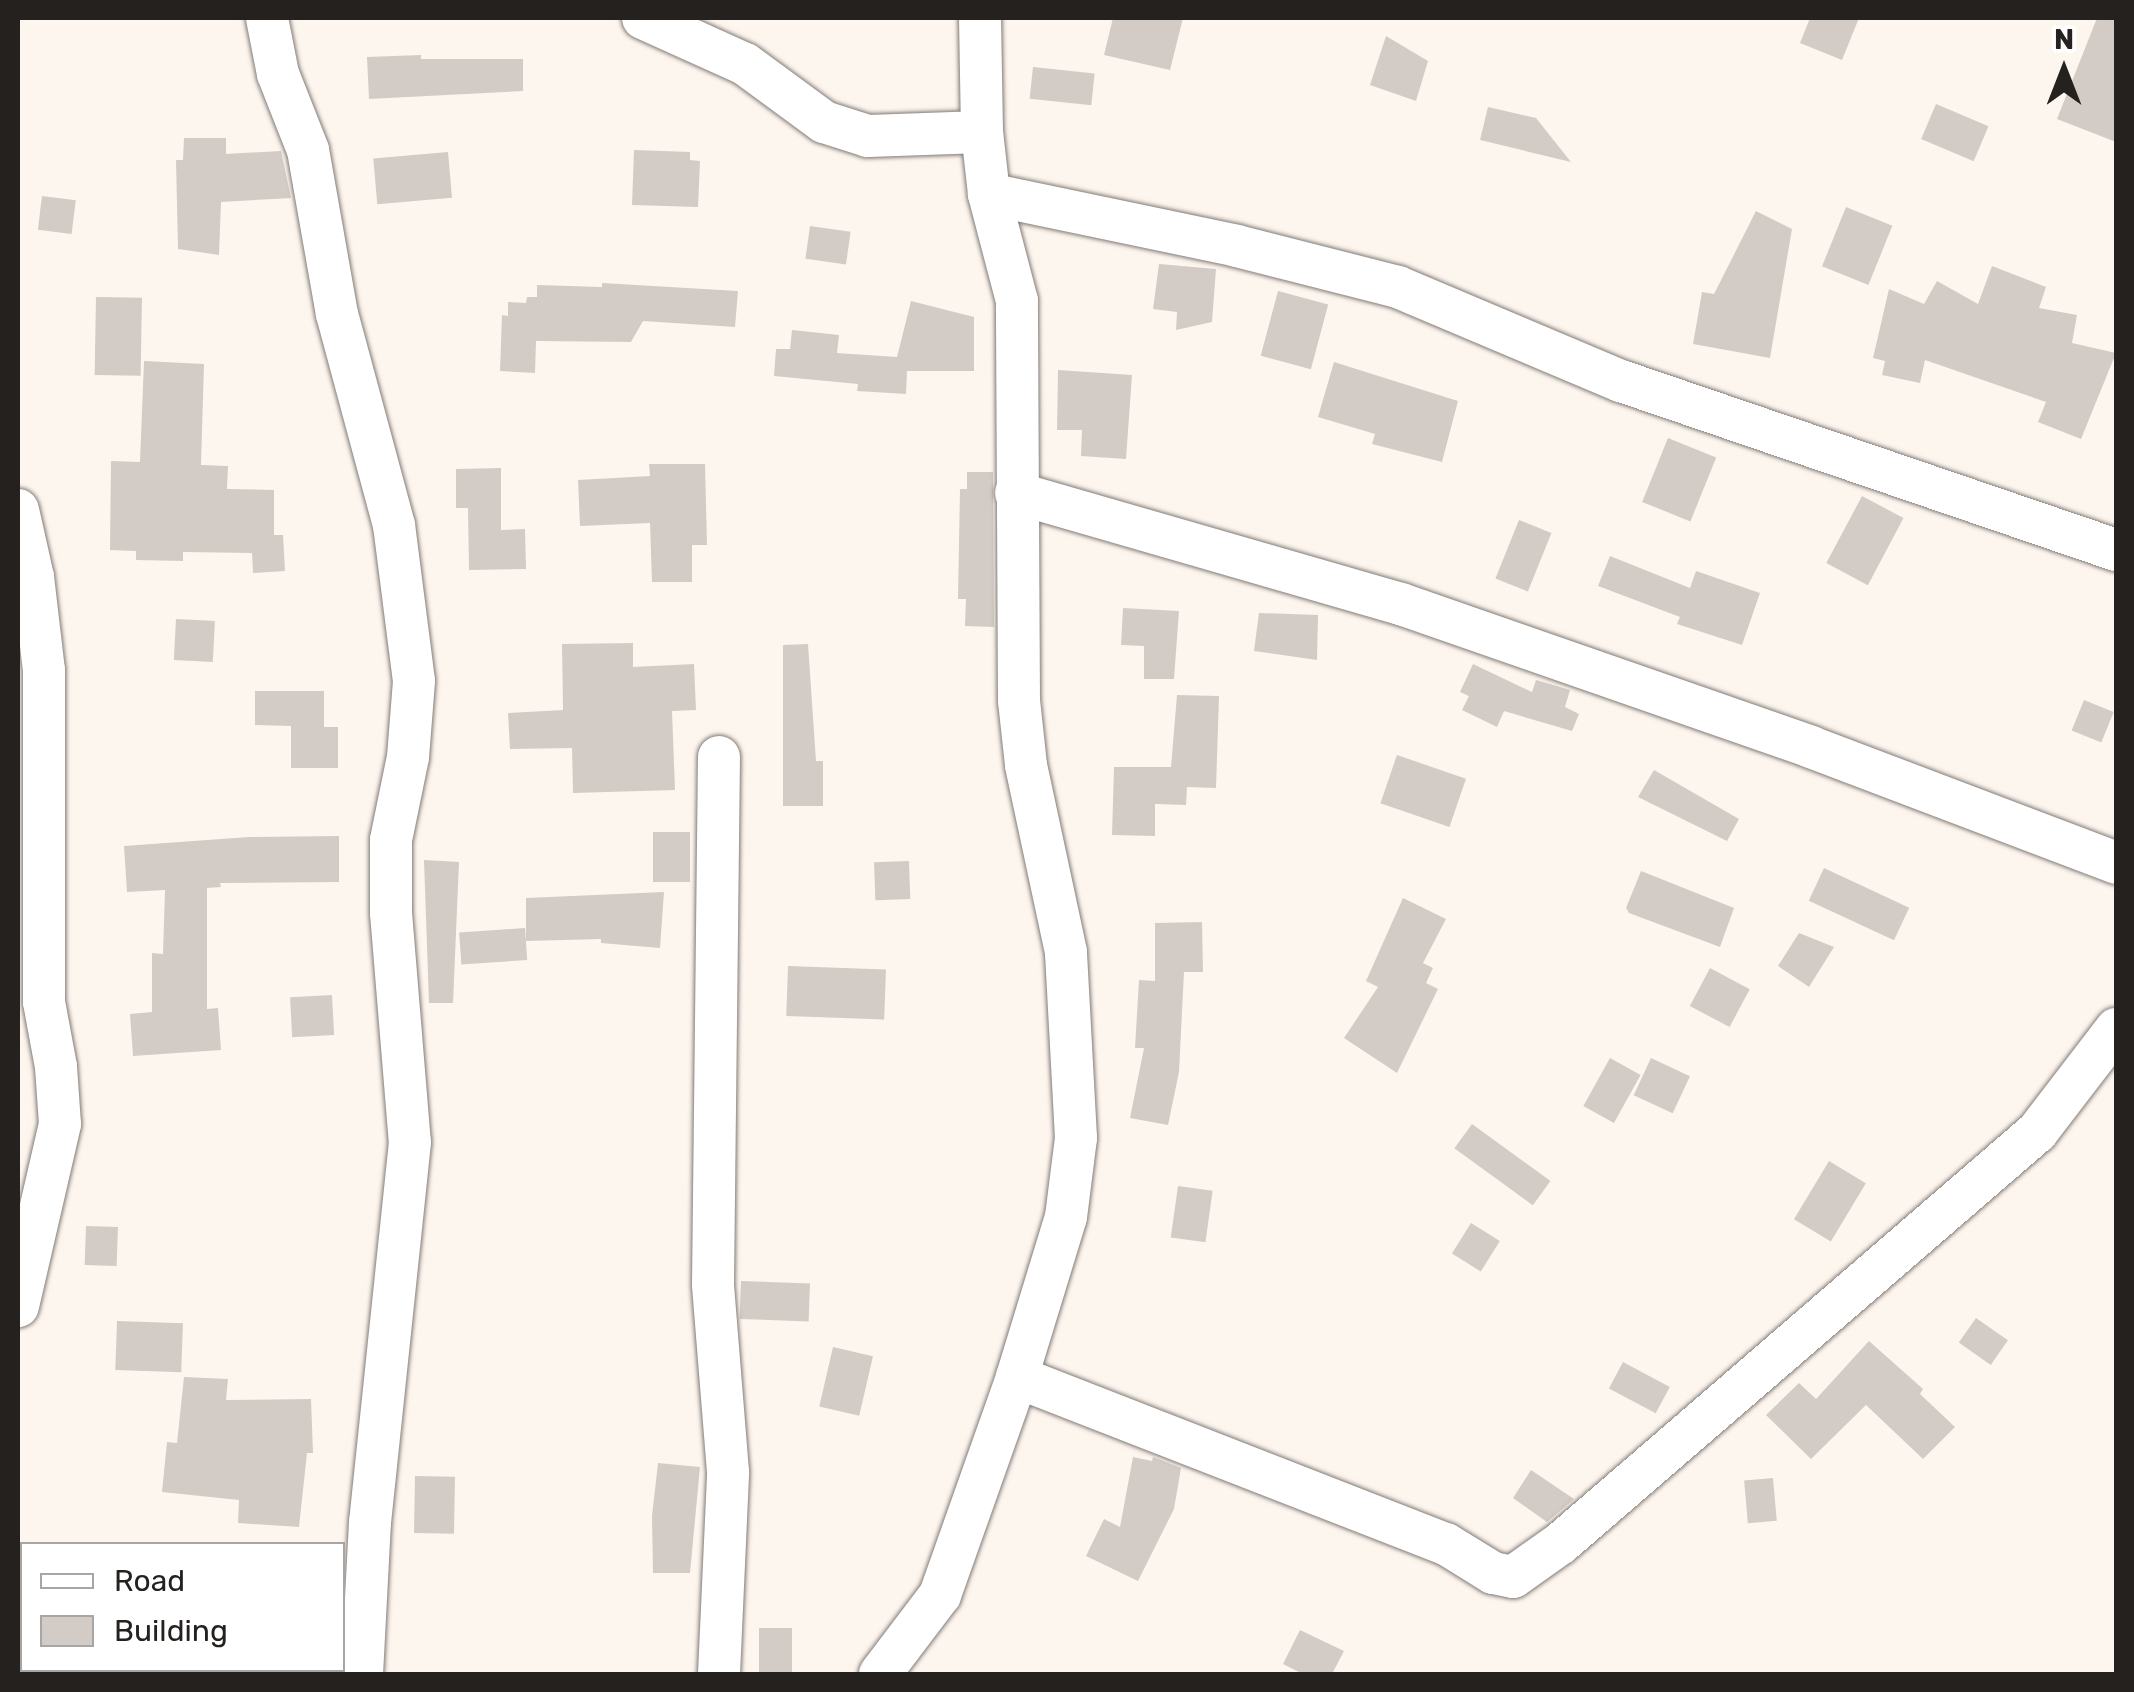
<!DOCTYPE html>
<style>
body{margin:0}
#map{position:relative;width:2134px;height:1692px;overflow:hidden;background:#fdf6ef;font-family:Rubik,sans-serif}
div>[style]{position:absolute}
.building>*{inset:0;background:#d3ccc6;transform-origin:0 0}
.roads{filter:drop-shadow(0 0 2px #827b76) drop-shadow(0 0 2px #827b76)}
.street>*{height:42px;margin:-21px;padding:0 21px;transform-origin:21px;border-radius:21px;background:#fff}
span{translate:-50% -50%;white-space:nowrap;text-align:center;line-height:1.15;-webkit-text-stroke:9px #fff;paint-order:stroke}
.frame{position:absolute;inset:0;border:20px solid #24211f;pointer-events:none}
.legend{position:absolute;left:20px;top:1542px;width:325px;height:130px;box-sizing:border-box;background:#fff;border:2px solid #a7a6a5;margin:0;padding:12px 18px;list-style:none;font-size:30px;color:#24211f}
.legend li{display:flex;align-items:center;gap:20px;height:50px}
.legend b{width:50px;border:2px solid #a7a6a5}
.north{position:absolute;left:2014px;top:20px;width:100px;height:100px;-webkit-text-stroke:8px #fff;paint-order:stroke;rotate:0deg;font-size:28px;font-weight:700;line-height:40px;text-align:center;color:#24211f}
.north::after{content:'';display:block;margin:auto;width:35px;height:45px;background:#24211f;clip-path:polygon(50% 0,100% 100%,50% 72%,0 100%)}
</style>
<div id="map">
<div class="building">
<div style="clip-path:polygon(1113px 18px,1183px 18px,1170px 70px,1104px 55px)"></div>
<div style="clip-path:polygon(1810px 18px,1859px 18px,1842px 60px,1800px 43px)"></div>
<div style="clip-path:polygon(2097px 18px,2116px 18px,2116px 142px,2057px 119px)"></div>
<div style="clip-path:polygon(1386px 36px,1428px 61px,1416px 101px,1370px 85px)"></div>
<div style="clip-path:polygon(421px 55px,421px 59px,523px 59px,523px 91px,369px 99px,367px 57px)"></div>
<div style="left:1033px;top:67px;width:62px;height:32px;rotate:6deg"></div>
<div style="left:1936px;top:104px;width:57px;height:38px;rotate:23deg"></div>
<div style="clip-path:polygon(1488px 107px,1536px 118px,1571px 162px,1480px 140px)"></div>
<div style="clip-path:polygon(184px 138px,226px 138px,226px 154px,281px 151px,291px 198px,221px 202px,219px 255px,178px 249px,176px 160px,183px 160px)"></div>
<div style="clip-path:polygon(634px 150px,690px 152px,690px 160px,700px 161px,698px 207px,632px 205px)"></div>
<div style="left:448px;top:152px;width:46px;height:75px;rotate:85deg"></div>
<div style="left:42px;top:196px;width:34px;height:34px;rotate:7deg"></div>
<div style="left:1846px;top:207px;width:50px;height:64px;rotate:22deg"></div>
<div style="clip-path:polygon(1756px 211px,1792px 229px,1770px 358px,1693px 344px,1702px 292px,1714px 294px)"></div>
<div style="left:810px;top:226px;width:41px;height:33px;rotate:8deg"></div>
<div style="clip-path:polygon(1159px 264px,1216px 269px,1212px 322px,1176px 330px,1177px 312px,1153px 309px)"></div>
<div style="clip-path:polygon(1992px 266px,2046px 287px,2039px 308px,2077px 315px,2072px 343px,2116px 353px,2081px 439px,2038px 422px,2046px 402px,1925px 360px,1920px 383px,1882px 375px,1885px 361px,1873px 358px,1889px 289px,1924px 304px,1937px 281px,1978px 304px)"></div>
<div style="clip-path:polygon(602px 283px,738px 291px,735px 327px,643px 321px,631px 342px,536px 341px,535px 373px,500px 371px,502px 315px,508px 316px,508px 302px,526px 303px,527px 297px,537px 297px,537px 285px,602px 287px)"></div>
<div style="left:1278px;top:291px;width:52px;height:67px;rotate:15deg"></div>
<div style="left:96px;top:297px;width:46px;height:78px;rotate:1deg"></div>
<div style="clip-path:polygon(911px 301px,974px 317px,974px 371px,907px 371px,906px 394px,857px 391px,858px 384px,774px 376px,776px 349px,790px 349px,792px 330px,839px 335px,837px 353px,897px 357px)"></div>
<div style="clip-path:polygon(144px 361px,204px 364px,201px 465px,228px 466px,227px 489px,274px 490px,274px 535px,283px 535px,285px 571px,253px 573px,252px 553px,183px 552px,183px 561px,136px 560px,136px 551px,110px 550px,111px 461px,140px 462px)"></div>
<div style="clip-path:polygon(1334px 362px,1458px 401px,1442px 462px,1372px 444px,1375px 434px,1318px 417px)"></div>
<div style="clip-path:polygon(1058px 370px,1132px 375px,1126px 459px,1081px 456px,1082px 430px,1057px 430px)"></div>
<div style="left:1668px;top:438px;width:52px;height:69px;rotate:22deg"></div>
<div style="clip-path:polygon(649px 464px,705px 464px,707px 545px,692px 545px,692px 582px,652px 582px,650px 523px,580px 526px,578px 480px,650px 476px)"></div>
<div style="clip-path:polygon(501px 468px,501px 530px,525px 529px,526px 569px,469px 570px,468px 508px,456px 508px,456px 469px)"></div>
<div style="clip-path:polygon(967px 472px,993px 472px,994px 627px,965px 626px,966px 599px,958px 599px,960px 489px,967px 489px)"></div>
<div style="left:1862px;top:496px;width:47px;height:76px;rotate:28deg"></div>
<div style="left:1519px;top:520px;width:35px;height:63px;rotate:22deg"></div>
<div style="clip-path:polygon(1610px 556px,1690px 588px,1696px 571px,1760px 593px,1742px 645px,1677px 624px,1680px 617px,1598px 586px)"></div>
<div style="clip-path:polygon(1123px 608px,1179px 611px,1174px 679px,1144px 679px,1144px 646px,1121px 645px)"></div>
<div style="clip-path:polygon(1259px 613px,1318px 615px,1317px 660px,1254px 651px)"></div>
<div style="left:176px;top:619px;width:39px;height:41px;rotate:3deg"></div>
<div style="clip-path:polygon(633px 643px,633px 667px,694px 664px,696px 710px,672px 711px,675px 790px,573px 793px,572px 748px,510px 749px,508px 713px,563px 710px,562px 644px)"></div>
<div style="clip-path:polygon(808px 644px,816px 761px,823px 761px,823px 806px,783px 806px,783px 645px)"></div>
<div style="clip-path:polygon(1473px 664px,1532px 692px,1536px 680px,1570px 690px,1565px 707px,1579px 714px,1572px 731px,1504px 711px,1497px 727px,1462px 710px,1469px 696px,1460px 692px)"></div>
<div style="clip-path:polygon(255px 691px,324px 691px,324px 727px,338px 727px,338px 768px,291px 768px,291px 726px,255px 725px)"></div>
<div style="clip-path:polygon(1177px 695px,1219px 696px,1216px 788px,1187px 787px,1186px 805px,1155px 804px,1155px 836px,1112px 835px,1114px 767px,1171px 767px)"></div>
<div style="left:2084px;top:700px;width:32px;height:33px;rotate:22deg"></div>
<div style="left:1397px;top:755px;width:73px;height:51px;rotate:19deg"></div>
<div style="clip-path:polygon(1654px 770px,1739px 819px,1727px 841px,1638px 797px)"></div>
<div style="left:653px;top:832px;width:37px;height:50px"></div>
<div style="clip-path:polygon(339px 836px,339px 882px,220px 883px,221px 887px,207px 888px,207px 1009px,218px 1008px,221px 1050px,133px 1056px,130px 1014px,152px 1012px,152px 953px,163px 954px,165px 890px,127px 892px,124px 846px,249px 837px)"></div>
<div style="clip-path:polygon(424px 860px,459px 862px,453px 1003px,429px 1003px)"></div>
<div style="left:909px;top:861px;width:38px;height:35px;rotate:88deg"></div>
<div style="left:1824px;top:868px;width:94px;height:36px;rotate:25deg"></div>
<div style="clip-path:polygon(1641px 871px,1734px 908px,1720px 947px,1629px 913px,1626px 908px)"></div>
<div style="clip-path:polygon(664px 892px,660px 948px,601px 943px,601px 939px,526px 941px,526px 898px)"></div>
<div style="clip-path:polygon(1403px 898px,1446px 919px,1423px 963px,1433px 968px,1426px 983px,1438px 989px,1397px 1073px,1344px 1038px,1378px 987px,1366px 981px)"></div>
<div style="clip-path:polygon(1202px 922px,1203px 972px,1184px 972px,1179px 1072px,1168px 1125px,1130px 1118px,1144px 1048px,1135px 1048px,1139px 980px,1155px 981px,1155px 923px)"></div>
<div style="left:525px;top:928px;width:32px;height:66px;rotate:86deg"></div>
<div style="clip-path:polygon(1799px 933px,1834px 947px,1809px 987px,1778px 966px)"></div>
<div style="left:788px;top:966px;width:98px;height:50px;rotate:2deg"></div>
<div style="left:1710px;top:968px;width:45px;height:43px;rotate:28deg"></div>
<div style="left:332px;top:995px;width:40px;height:42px;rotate:87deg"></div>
<div style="left:1610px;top:1058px;width:35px;height:55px;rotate:29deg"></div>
<div style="left:1651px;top:1058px;width:43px;height:41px;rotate:25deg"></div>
<div style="left:1472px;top:1124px;width:97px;height:30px;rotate:36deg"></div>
<div style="left:1829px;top:1161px;width:43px;height:68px;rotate:31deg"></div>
<div style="left:1178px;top:1186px;width:35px;height:52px;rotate:8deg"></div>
<div style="left:1471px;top:1223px;width:34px;height:36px;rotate:32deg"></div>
<div style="left:86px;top:1226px;width:32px;height:39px;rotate:2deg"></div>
<div style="left:741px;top:1281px;width:69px;height:38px;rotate:2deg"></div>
<div style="left:1976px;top:1318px;width:39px;height:30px;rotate:35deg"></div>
<div style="left:117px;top:1321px;width:66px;height:49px;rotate:2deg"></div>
<div style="clip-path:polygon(1869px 1341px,1923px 1389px,1920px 1394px,1955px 1427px,1923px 1459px,1866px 1405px,1811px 1459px,1766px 1415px,1799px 1383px,1816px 1399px)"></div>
<div style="left:833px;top:1347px;width:41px;height:61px;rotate:13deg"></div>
<div style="left:1623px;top:1362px;width:53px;height:30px;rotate:28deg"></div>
<div style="clip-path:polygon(184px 1377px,228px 1379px,226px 1400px,311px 1399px,313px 1453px,307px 1453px,299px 1527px,238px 1523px,239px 1500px,162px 1492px,167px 1442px,177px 1443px)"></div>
<div style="clip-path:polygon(1133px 1457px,1152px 1461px,1153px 1457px,1181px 1468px,1174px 1509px,1138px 1581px,1086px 1556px,1104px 1519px,1120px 1527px)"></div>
<div style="clip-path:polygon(658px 1463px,700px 1467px,690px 1573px,653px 1573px,652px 1516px)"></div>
<div style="clip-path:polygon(1531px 1470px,1574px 1499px,1547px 1522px,1513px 1498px)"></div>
<div style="left:415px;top:1476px;width:40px;height:57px;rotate:1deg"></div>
<div style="left:1773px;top:1478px;width:43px;height:29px;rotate:85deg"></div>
<div style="left:759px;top:1628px;width:33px;height:46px"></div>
<div style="clip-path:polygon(1300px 1630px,1344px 1651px,1332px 1674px,1303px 1674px,1283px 1664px)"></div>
</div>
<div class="roads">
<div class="street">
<div style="left:267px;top:18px;width:57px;rotate:78.9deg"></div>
<div style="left:278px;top:74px;width:82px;rotate:68.5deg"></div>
<div style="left:308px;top:150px;width:167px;rotate:80deg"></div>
<div style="left:337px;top:314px;width:219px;rotate:74.9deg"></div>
<div style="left:394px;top:525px;width:157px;rotate:82.7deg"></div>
<div style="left:414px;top:681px;width:76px;rotate:94.5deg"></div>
<div style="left:408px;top:757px;width:85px;rotate:101.6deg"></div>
<div style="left:391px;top:840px;width:73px;rotate:90deg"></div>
<div style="left:391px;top:913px;width:230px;rotate:85.3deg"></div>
<div style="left:410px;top:1142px;width:382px;rotate:96deg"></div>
<div style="left:370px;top:1522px;width:152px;rotate:93deg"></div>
<div style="left:643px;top:18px;width:112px;rotate:24.3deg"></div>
<div style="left:745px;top:64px;width:98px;rotate:36.3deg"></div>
<div style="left:824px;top:122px;width:46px;rotate:17.7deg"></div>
<div style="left:868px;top:136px;width:114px;rotate:-2deg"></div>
<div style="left:989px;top:194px;width:253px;rotate:11.8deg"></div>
<div style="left:1237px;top:246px;width:166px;rotate:14.3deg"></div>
<div style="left:1398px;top:287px;width:242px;rotate:22.9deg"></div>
<div style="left:1621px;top:381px;width:523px;rotate:18.85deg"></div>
<div style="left:1016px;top:493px;width:401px;rotate:16.1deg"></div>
<div style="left:1401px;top:604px;width:434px;rotate:19.2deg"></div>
<div style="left:1811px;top:747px;width:326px;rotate:20.8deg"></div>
<div style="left:18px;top:510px;width:69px;rotate:77.4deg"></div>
<div style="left:33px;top:577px;width:94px;rotate:83.3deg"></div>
<div style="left:44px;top:670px;width:332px;rotate:90deg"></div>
<div style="left:44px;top:1002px;width:66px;rotate:79.5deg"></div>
<div style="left:56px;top:1067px;width:57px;rotate:86deg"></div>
<div style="left:60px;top:1124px;width:187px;rotate:103deg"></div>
<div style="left:1017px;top:1377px;width:460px;rotate:21.3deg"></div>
<div style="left:1446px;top:1544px;width:55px;rotate:31.7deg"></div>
<div style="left:1493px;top:1573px;width:20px;rotate:11deg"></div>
<div style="left:1513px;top:1577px;width:59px;rotate:-35.3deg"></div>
<div style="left:1561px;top:1543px;width:629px;rotate:-40.81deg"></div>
<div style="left:2037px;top:1132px;width:130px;rotate:-52.5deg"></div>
<div style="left:719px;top:1674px;width:202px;rotate:-87.4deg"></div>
<div style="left:728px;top:1472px;width:189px;rotate:-94.6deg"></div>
<div style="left:713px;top:1284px;width:527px;rotate:-89.35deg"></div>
<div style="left:880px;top:1674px;width:99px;rotate:-52.8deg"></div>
<div style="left:940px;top:1595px;width:231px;rotate:-70.5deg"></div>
<div style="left:1017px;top:1377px;width:167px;rotate:-73deg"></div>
<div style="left:1066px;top:1217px;width:80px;rotate:-82.8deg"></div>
<div style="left:1076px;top:1138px;width:186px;rotate:-93.1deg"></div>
<div style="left:1066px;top:952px;width:191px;rotate:-102.1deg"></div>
<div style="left:1026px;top:765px;width:64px;rotate:-96.2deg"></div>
<div style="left:1019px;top:701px;width:400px;rotate:-90.3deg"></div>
<div style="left:1017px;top:301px;width:111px;rotate:-104.7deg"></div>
<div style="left:989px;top:194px;width:62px;rotate:-96.4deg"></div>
<div style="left:982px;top:132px;width:114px;rotate:-91deg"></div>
</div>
</div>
<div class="frame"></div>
<ul class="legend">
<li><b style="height:12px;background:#fff"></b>Road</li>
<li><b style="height:28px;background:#d3ccc6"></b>Building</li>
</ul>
<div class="north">N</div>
</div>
